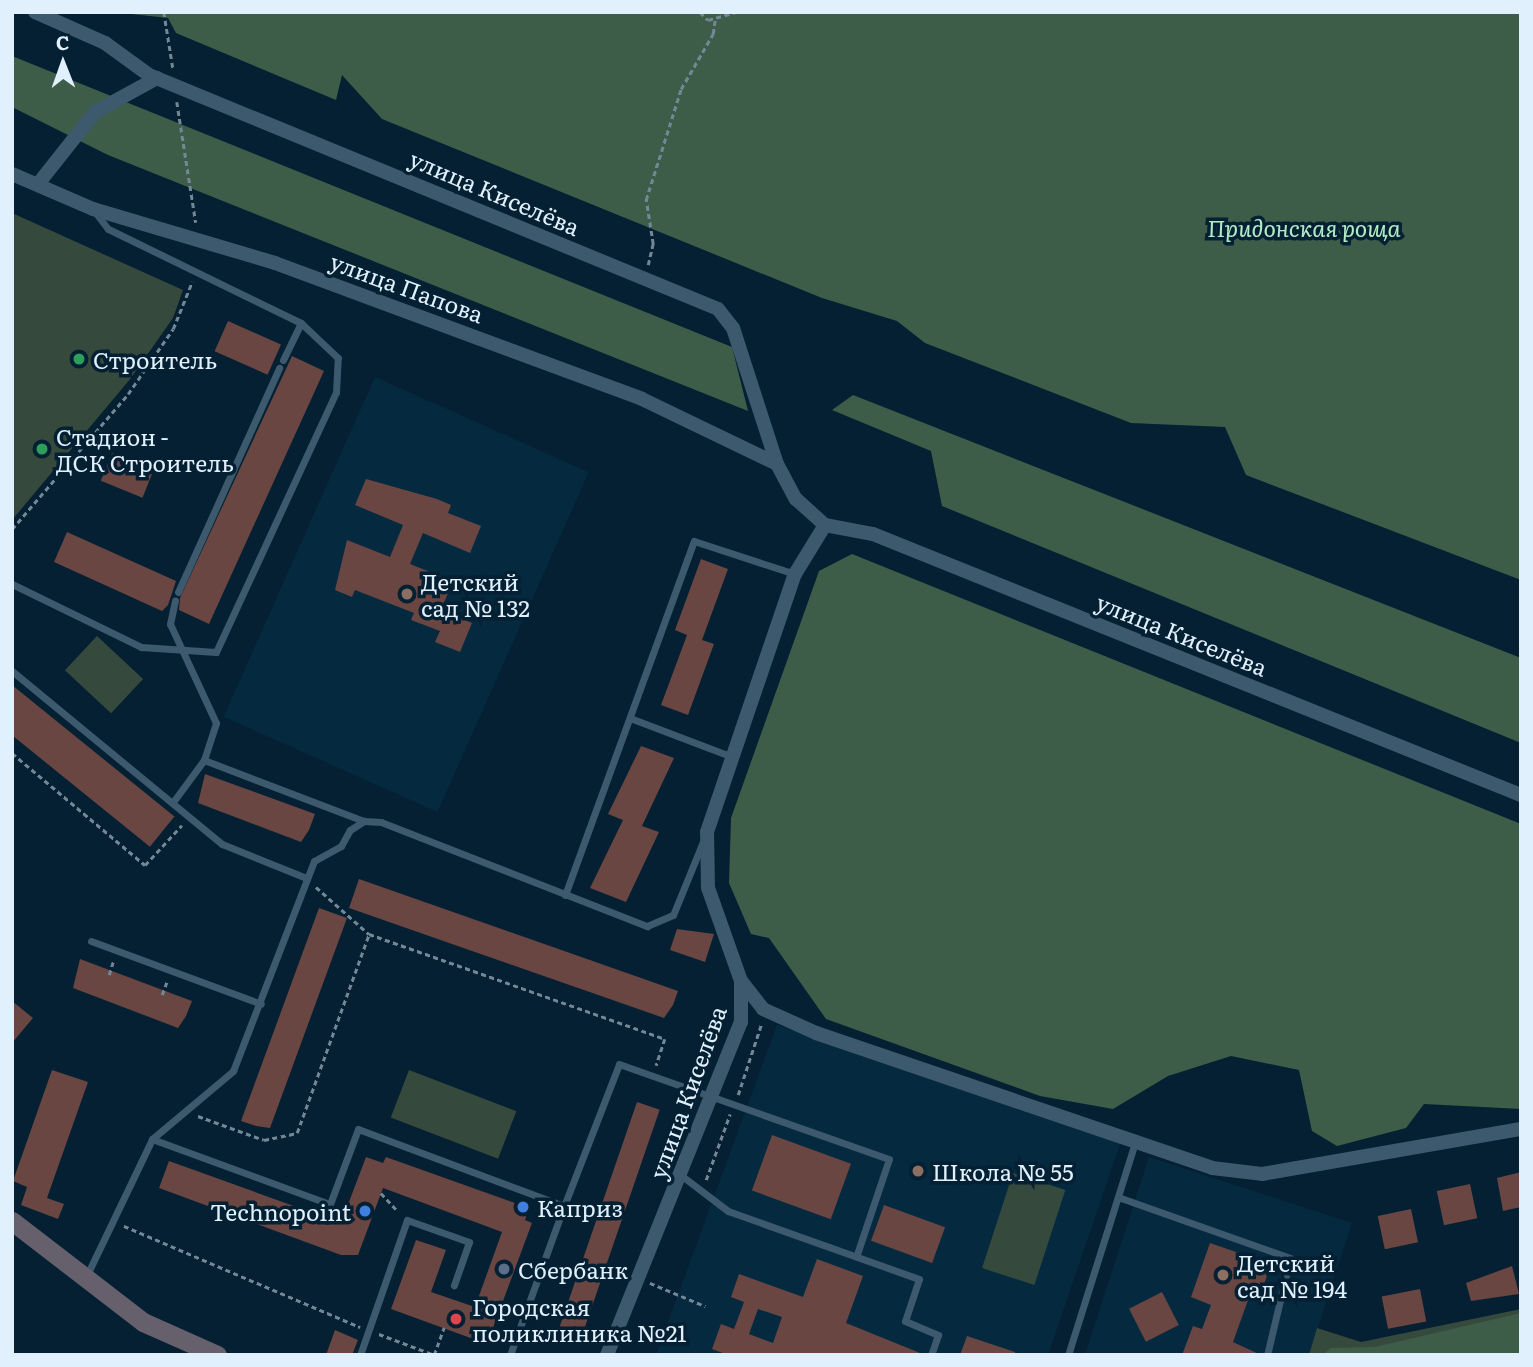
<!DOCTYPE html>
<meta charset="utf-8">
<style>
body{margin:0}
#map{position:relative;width:1533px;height:1367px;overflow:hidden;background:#042032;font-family:Literata,serif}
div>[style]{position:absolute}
.built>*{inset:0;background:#052a40;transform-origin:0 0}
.green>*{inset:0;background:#354a3c;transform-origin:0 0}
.forest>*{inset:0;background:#3e5d49}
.building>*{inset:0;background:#694642;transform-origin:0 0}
.path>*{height:2.5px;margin-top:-1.25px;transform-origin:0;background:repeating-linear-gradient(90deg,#728897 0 5px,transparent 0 8.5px)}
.lane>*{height:7px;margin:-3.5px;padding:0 3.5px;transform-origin:3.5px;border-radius:3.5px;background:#3c596d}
.street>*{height:14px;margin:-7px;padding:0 7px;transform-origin:7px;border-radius:7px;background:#3c596d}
.secondary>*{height:19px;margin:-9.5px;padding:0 9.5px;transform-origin:9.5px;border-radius:9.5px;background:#665f6c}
.dots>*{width:19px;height:19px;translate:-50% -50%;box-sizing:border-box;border:4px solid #042032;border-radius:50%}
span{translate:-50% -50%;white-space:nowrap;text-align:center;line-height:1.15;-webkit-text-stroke:7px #042032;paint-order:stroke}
.street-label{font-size:23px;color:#e0f0fd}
.park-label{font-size:23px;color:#b2ecc6;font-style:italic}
.poi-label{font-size:23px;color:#e0f0fd}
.left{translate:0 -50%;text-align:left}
.right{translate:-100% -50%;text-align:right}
.frame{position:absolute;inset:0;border:14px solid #e0f0fd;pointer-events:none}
.north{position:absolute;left:28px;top:28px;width:70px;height:70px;-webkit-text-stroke:5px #042032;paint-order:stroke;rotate:359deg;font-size:19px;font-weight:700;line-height:28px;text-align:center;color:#e0f0fd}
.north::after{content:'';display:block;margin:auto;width:24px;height:32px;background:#e0f0fd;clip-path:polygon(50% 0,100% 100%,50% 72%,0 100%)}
</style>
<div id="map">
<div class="built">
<div style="left:375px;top:377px;width:234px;height:372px;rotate:24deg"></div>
<div style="clip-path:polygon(777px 1025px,1121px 1141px,1048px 1355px,656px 1355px)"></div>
<div style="clip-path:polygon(1149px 1157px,1352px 1223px,1309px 1355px,1085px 1355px)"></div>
</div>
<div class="green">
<div style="clip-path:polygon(12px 213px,183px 290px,173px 318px,131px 378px,12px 520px)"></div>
<div style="left:97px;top:636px;width:63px;height:47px;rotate:43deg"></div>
<div style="left:409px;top:1070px;width:115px;height:51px;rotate:21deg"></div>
<div style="left:1013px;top:1173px;width:55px;height:100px;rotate:18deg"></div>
<div style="clip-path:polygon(1521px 1309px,1521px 1355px,1309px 1355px,1317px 1328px,1361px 1342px)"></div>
</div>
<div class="forest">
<div style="clip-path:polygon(113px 12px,1521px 12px,1521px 580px,1246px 475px,1225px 427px,1131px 423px,925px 343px,897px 321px,822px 298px,382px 119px,342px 75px,336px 100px,176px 33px,168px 18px)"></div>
<div style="clip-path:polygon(12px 56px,732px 347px,748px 411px,108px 155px,12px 107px)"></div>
<div style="clip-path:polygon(853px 395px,1521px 658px,1521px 743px,942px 506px,931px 451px,832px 410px)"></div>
<div style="clip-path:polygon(852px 554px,1521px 824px,1521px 1109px,1424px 1104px,1406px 1128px,1337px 1146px,1312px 1131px,1299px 1070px,1231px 1056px,1168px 1076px,1113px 1109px,1040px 1096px,826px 1019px,769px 938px,751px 934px,729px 883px,731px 818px,819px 571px)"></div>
<div style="clip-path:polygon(1521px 1313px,1521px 1355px,1322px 1355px,1331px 1348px,1375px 1347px)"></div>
</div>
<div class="building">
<div style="left:228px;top:321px;width:58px;height:33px;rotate:24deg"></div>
<div style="clip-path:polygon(292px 356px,324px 371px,209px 624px,179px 610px,180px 598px)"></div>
<div style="left:112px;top:453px;width:45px;height:30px;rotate:22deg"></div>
<div style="clip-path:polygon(366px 479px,437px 499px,451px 505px,448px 513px,481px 526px,470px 553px,423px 533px,410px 564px,453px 581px,441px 610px,472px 623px,460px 652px,435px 642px,440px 631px,411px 620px,414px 613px,355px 590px,352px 597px,335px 590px,347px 540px,390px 557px,403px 525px,355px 505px)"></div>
<div style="clip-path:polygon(67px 532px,176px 581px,168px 605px,162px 611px,54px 562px)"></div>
<div style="clip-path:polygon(701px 559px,728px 569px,702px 640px,714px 644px,688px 715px,661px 705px,687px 635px,675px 630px)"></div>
<div style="left:12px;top:685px;width:209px;height:39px;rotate:39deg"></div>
<div style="clip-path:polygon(641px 746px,674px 758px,642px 826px,659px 832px,626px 902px,590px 888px,623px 820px,608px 814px)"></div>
<div style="clip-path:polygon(205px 774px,315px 814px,309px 830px,301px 842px,198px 803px)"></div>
<div style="clip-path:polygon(359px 879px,678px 991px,673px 1005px,664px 1018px,349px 908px)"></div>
<div style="clip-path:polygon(319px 908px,347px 918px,270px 1128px,256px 1126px,241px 1121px)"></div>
<div style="clip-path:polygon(677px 929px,714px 934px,705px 962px,670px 950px)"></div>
<div style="clip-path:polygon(80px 959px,192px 1001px,186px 1016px,178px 1028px,73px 988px)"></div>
<div style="clip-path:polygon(12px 1001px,33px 1018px,12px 1043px)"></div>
<div style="clip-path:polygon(52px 1070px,88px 1082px,47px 1198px,64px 1204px,58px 1219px,21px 1205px,27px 1187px,13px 1181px)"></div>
<div style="left:637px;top:1102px;width:24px;height:243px;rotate:19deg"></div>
<div style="left:772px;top:1135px;width:84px;height:59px;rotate:20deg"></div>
<div style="clip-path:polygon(366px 1157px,383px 1163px,386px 1157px,529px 1208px,525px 1220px,532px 1223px,487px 1344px,391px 1309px,416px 1240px,446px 1250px,431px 1292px,475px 1307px,502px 1232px,383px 1188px,358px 1255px,341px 1255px,159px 1188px,169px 1161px,341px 1223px)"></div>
<div style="clip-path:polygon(1521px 1172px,1521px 1207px,1503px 1211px,1497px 1178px)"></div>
<div style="left:1470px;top:1184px;width:35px;height:34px;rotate:78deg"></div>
<div style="left:884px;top:1205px;width:65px;height:38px;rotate:20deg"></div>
<div style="left:1411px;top:1209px;width:34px;height:34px;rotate:78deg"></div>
<div style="clip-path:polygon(1210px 1243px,1271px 1264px,1261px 1293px,1252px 1289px,1233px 1342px,1261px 1355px,1182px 1355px,1193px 1326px,1202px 1329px,1211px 1305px,1191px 1297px)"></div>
<div style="clip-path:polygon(evenodd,817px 1259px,863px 1276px,846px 1323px,925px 1355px,728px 1355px,712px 1349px,721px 1324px,734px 1329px,744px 1302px,731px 1297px,739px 1274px,803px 1297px,817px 1259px,758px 1309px,782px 1317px,773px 1343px,749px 1334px,758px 1309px)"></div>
<div style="clip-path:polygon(1512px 1266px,1519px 1294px,1471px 1301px,1466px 1283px)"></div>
<div style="left:1420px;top:1289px;width:33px;height:39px;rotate:79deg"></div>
<div style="left:1162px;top:1292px;width:37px;height:37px;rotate:63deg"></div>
<div style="clip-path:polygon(335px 1330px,358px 1340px,352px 1355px,326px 1355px)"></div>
<div style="clip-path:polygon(967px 1336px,1015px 1352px,1015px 1355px,960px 1355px)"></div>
</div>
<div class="path">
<div style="left:164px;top:12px;width:57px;rotate:80.9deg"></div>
<div style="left:700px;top:12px;width:11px;rotate:45deg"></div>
<div style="left:708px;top:20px;width:29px;rotate:-16deg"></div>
<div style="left:177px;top:102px;width:122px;rotate:81.1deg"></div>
<div style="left:648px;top:265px;width:22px;rotate:-77deg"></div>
<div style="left:653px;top:244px;width:45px;rotate:-99deg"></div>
<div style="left:646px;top:200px;width:116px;rotate:-72.5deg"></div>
<div style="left:681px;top:89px;width:64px;rotate:-59.8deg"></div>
<div style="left:713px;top:34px;width:15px;rotate:-82deg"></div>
<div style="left:12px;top:529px;width:178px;rotate:-49.3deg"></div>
<div style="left:128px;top:394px;width:79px;rotate:-55.3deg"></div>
<div style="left:173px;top:329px;width:51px;rotate:-68deg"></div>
<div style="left:12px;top:753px;width:174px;rotate:40.1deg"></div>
<div style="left:145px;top:865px;width:54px;rotate:-47.2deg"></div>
<div style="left:316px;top:887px;width:71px;rotate:41.6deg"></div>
<div style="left:369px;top:934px;width:314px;rotate:19.5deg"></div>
<div style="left:665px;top:1039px;width:28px;rotate:108deg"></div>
<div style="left:109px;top:975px;width:14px;rotate:-73deg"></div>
<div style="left:162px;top:995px;width:15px;rotate:-70deg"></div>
<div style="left:738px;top:1095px;width:74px;rotate:-71.8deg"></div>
<div style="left:198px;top:1116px;width:70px;rotate:20deg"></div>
<div style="left:264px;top:1140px;width:34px;rotate:-12deg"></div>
<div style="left:297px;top:1133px;width:212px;rotate:-70.1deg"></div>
<div style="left:706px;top:1180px;width:70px;rotate:-70deg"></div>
<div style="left:381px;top:1193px;width:25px;rotate:47deg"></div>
<div style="left:124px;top:1226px;width:257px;rotate:23.2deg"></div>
<div style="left:650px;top:1283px;width:60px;rotate:22.7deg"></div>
<div style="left:379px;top:1334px;width:60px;rotate:20.6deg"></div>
<div style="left:434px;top:1355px;width:29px;rotate:-70deg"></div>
</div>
<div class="lane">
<div style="left:283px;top:360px;width:41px;rotate:-64.1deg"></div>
<div style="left:12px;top:584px;width:144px;rotate:26deg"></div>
<div style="left:141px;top:647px;width:75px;rotate:3.8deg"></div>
<div style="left:216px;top:652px;width:286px;rotate:-65.2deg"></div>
<div style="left:336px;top:392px;width:34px;rotate:-87deg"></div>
<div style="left:338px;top:358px;width:51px;rotate:-136.6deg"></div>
<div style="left:301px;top:323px;width:215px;rotate:-154deg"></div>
<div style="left:108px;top:229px;width:20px;rotate:-127deg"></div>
<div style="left:178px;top:592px;width:246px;rotate:-65.7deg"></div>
<div style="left:12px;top:671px;width:272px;rotate:39.5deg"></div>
<div style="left:222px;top:844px;width:91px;rotate:22deg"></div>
<div style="left:630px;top:718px;width:107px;rotate:20.8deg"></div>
<div style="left:204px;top:760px;width:171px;rotate:20.9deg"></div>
<div style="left:173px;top:802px;width:52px;rotate:-53.6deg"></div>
<div style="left:204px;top:760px;width:39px;rotate:-72deg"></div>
<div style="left:216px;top:723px;width:109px;rotate:-114.9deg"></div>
<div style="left:170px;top:624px;width:24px;rotate:-78deg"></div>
<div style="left:565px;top:895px;width:377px;rotate:-70deg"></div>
<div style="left:694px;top:541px;width:106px;rotate:18.1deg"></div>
<div style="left:91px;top:941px;width:181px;rotate:20.3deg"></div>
<div style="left:152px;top:1139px;width:189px;rotate:20.1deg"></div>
<div style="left:330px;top:1204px;width:80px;rotate:-69.5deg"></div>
<div style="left:358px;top:1129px;width:220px;rotate:20.5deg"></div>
<div style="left:564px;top:1206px;width:152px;rotate:-68.8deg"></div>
<div style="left:619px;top:1064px;width:286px;rotate:19.4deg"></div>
<div style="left:889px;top:1159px;width:103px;rotate:108.6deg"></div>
<div style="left:682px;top:1176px;width:58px;rotate:37.3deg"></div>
<div style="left:728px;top:1211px;width:203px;rotate:19.6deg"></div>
<div style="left:919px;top:1279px;width:44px;rotate:108.4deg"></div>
<div style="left:905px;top:1321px;width:36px;rotate:23deg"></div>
<div style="left:938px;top:1335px;width:21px;rotate:109deg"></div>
<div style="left:1118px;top:1197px;width:182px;rotate:19.5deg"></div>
<div style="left:1290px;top:1258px;width:100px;rotate:103.3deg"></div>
<div style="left:86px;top:1277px;width:153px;rotate:-64.4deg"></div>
<div style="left:152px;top:1139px;width:106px;rotate:-40deg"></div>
<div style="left:233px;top:1071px;width:225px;rotate:-68.9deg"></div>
<div style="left:314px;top:861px;width:31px;rotate:-29deg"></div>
<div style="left:341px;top:846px;width:18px;rotate:-61deg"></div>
<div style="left:350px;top:830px;width:17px;rotate:-33deg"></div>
<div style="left:364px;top:821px;width:17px;rotate:3deg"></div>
<div style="left:381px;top:822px;width:286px;rotate:21.4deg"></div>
<div style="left:647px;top:926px;width:28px;rotate:-23deg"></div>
<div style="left:673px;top:915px;width:82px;rotate:-67.8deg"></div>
<div style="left:360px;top:1355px;width:143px;rotate:-70.8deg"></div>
<div style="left:407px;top:1220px;width:66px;rotate:19.5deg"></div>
<div style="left:469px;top:1242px;width:46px;rotate:109.2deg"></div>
<div style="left:510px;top:1355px;width:158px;rotate:-70.1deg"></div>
<div style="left:1068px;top:1355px;width:223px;rotate:-72.5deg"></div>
</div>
<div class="street">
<div style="left:35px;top:12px;width:77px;rotate:23.9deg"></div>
<div style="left:105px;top:43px;width:54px;rotate:36deg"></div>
<div style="left:149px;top:75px;width:615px;rotate:22.35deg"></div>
<div style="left:718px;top:309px;width:24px;rotate:52deg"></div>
<div style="left:733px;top:328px;width:143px;rotate:72.1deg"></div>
<div style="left:777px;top:464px;width:40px;rotate:62deg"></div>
<div style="left:796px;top:499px;width:39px;rotate:42deg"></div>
<div style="left:825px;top:525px;width:49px;rotate:10.6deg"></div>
<div style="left:873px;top:534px;width:699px;rotate:21.94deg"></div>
<div style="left:12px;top:174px;width:88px;rotate:23.4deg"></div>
<div style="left:93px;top:209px;width:190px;rotate:16.5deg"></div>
<div style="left:275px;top:263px;width:391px;rotate:20.3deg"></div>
<div style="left:642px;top:399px;width:150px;rotate:25.7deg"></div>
<div style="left:38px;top:184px;width:92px;rotate:-51.6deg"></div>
<div style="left:95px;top:112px;width:71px;rotate:-28.7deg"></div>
<div style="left:742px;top:982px;width:34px;rotate:52deg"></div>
<div style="left:763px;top:1009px;width:58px;rotate:24.4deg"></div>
<div style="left:816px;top:1033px;width:418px;rotate:18.8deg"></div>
<div style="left:1212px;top:1168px;width:50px;rotate:6.8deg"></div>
<div style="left:1262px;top:1174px;width:263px;rotate:-9.9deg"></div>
<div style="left:607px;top:1355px;width:359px;rotate:-68.1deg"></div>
<div style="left:741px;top:1022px;width:41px;rotate:-90deg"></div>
<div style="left:741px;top:981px;width:99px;rotate:-109.5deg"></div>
<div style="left:708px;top:888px;width:56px;rotate:-91deg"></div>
<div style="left:707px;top:832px;width:273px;rotate:-71.2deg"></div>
<div style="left:795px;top:574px;width:57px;rotate:-58.5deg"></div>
</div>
<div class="secondary">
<div style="left:12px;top:1221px;width:165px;rotate:37.6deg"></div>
<div style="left:143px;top:1322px;width:81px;rotate:24deg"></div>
</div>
<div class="dots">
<div style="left:79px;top:359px;background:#2e9e5b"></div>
<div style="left:42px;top:449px;background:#2e9e5b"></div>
<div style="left:407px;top:594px;background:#8d6e63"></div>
<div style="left:918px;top:1171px;background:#8d6e63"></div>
<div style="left:523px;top:1207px;background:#3f7fe0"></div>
<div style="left:365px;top:1211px;background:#3f7fe0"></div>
<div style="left:504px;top:1269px;background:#5c6f8a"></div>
<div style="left:1223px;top:1275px;background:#8d6e63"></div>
<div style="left:456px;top:1319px;background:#e0444e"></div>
</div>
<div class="street-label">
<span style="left:495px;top:192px;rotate:23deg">улица Киселёва</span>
<span style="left:407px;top:287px;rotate:20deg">улица Папова</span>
<span style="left:1182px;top:634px;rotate:22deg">улица Киселёва</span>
<span style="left:687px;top:1092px;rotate:-70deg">улица Киселёва</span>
</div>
<div class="park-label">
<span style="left:1304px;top:227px">Придонская роща</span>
</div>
<div class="poi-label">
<span class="left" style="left:93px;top:359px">Строитель</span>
<span class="left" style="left:56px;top:449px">Стадион -<br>ДСК Строитель</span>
<span class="left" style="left:421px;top:594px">Детский<br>сад № 132</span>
<span class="left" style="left:932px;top:1171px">Школа № 55</span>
<span class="left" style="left:537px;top:1207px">Каприз</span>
<span class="right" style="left:351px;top:1211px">Technopoint</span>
<span class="left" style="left:1237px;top:1275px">Детский<br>сад № 194</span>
<span class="left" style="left:518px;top:1269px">Сбербанк</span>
<span class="left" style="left:472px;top:1319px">Городская<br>поликлиника №21</span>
</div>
<div class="frame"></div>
<div class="north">С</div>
</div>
